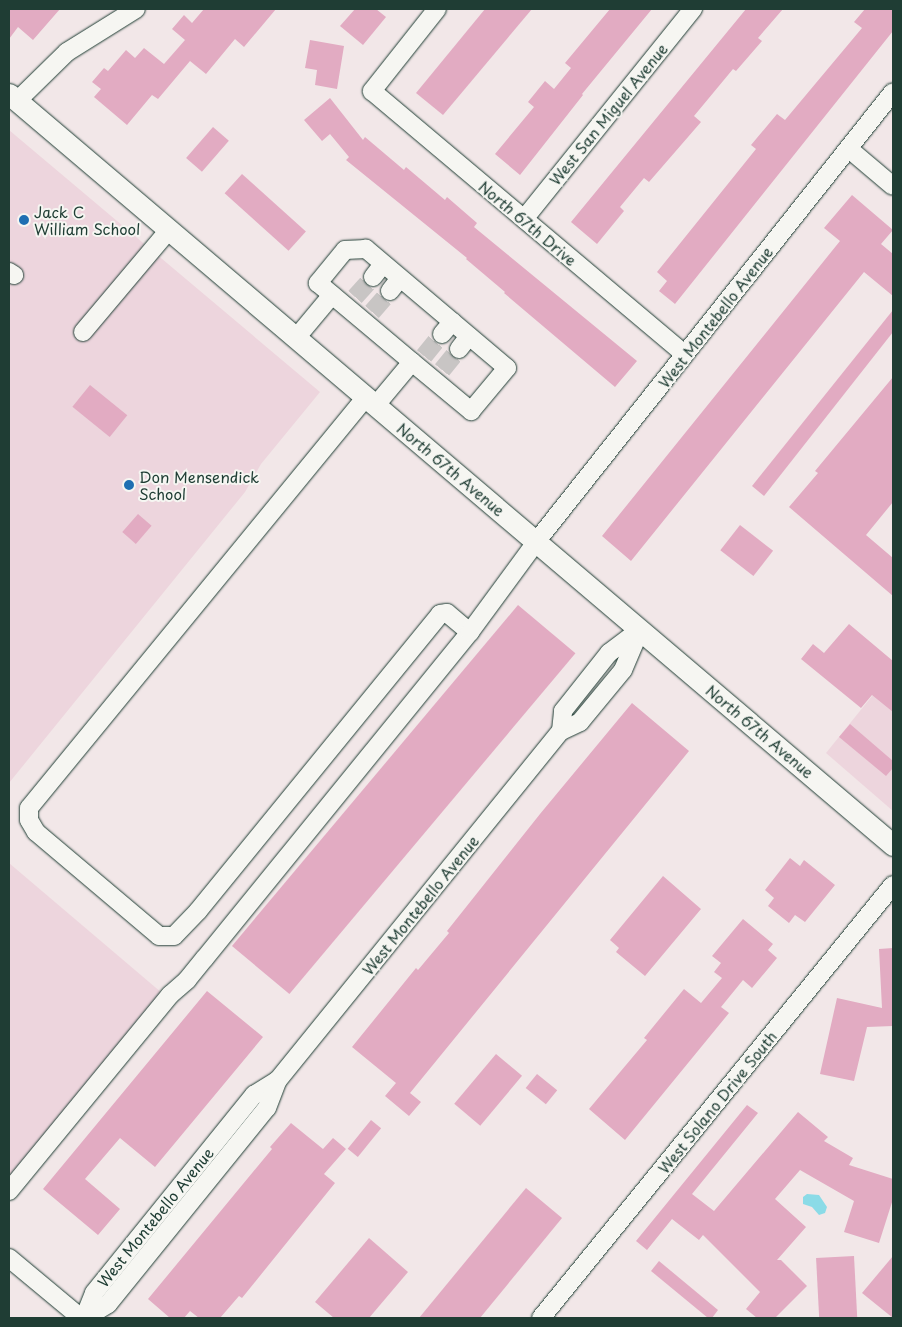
<!DOCTYPE html>
<style>
body{margin:0}
#map{position:relative;width:902px;height:1327px;overflow:hidden;background:#f2e7e8;font-family:"Playpen Sans",sans-serif}
div>[style]{position:absolute}
.built>*{inset:0;background:#edd5dd}
.water>*{inset:0;background:#8bdbe7}
.building>*{inset:0;background:#e2abc2;transform-origin:0 0}
.minor-tunnel>*{height:18px;margin-top:-9px;transform-origin:0;background:repeating-linear-gradient(90deg,#c8c5c4 0 18px,transparent 0 27px)}
.roads{filter:drop-shadow(0 0 1px #1f3d34) drop-shadow(0 0 1px #1f3d34)}
.minor>*{height:18px;margin:-9px;padding:0 9px;transform-origin:9px;border-radius:9px;background:#f6f6f2}
.major>*{height:21px;margin:-10.5px;padding:0 10.5px;transform-origin:10.5px;border-radius:10.5px;background:#f6f6f2}
.dots>*{width:14px;height:14px;translate:-50% -50%;box-sizing:border-box;border:2px solid #f6f6f2;border-radius:50%}
span{translate:-50% -50%;white-space:nowrap;text-align:center;line-height:1.15;-webkit-text-stroke:4px #f6f6f2;paint-order:stroke}
.street-label{font-size:15px;color:#1f3d34}
.poi-label{font-size:15px;color:#1f3d34}
.left{translate:0 -50%;text-align:left}
.frame{position:absolute;inset:0;border:10px solid #1f3d34;pointer-events:none}
</style>
<div id="map">
<div class="built">
<div style="clip-path:polygon(9px 130px,320px 392px,261px 464px,245px 492px,9px 783px)"></div>
<div style="clip-path:polygon(893px 670px,893px 811px,826px 753px)"></div>
<div style="clip-path:polygon(9px 863px,162px 993px,9px 1180px)"></div>
</div>
<div class="water">
<div style="clip-path:polygon(807px 1194px,819px 1195px,827px 1207px,825px 1213px,819px 1215px,812px 1207px,803px 1204px,803px 1197px)"></div>
</div>
<div class="building">
<div style="clip-path:polygon(9px 9px,60px 9px,33px 40px,18px 27px,9px 39px)"></div>
<div style="clip-path:polygon(204px 9px,276px 9px,244px 47px,235px 39px,206px 74px,190px 61px,158px 99px,152px 95px,127px 125px,94px 97px,101px 89px,92px 82px,104px 68px,108px 71px,126px 50px,135px 58px,144px 48px,164px 64px,185px 40px,172px 29px,184px 15px,192px 23px)"></div>
<div style="clip-path:polygon(355px 9px,376px 9px,386px 17px,363px 45px,340px 26px)"></div>
<div style="clip-path:polygon(485px 9px,532px 9px,443px 115px,416px 93px)"></div>
<div style="clip-path:polygon(610px 9px,652px 9px,582px 94px,583px 95px,520px 175px,495px 154px,534px 107px,528px 102px,545px 81px,554px 89px,571px 68px,565px 63px)"></div>
<div style="clip-path:polygon(746px 9px,783px 9px,758px 38px,762px 41px,736px 71px,733px 69px,694px 116px,701px 122px,649px 182px,644px 178px,620px 207px,624px 211px,597px 244px,571px 222px)"></div>
<div style="clip-path:polygon(865px 9px,893px 9px,893px 31px,675px 304px,659px 291px,667px 281px,657px 272px,756px 149px,751px 145px,777px 114px,785px 120px,862px 28px,854px 22px)"></div>
<div style="clip-path:polygon(310px 40px,344px 46px,337px 89px,315px 85px,317px 70px,305px 68px)"></div>
<div style="clip-path:polygon(330px 98px,363px 140px,365px 137px,404px 170px,406px 167px,445px 200px,447px 197px,477px 223px,474px 227px,637px 361px,615px 387px,504px 293px,505px 292px,466px 259px,467px 258px,346px 160px,349px 157px,330px 134px,322px 141px,304px 120px)"></div>
<div style="left:213px;top:127px;width:21px;height:41px;rotate:41deg"></div>
<div style="left:242px;top:174px;width:86px;height:26px;rotate:42deg"></div>
<div style="clip-path:polygon(852px 195px,893px 230px,881px 244px,893px 254px,893px 296px,864px 272px,631px 561px,602px 536px,840px 241px,824px 228px)"></div>
<div style="clip-path:polygon(893px 310px,893px 332px,764px 496px,752px 486px)"></div>
<div style="clip-path:polygon(893px 377px,893px 502px,866px 535px,893px 558px,893px 596px,789px 507px,818px 473px,815px 471px)"></div>
<div style="left:90px;top:385px;width:48px;height:28px;rotate:39deg"></div>
<div style="left:138px;top:514px;width:18px;height:24px;rotate:41deg"></div>
<div style="left:740px;top:525px;width:42px;height:32px;rotate:38deg"></div>
<div style="left:518px;top:605px;width:75px;height:445px;rotate:40deg"></div>
<div style="clip-path:polygon(849px 624px,893px 661px,893px 712px,872px 695px,861px 708px,801px 659px,813px 644px,824px 653px)"></div>
<div style="clip-path:polygon(632px 703px,689px 751px,410px 1093px,421px 1102px,409px 1116px,385px 1096px,396px 1083px,352px 1047px,416px 968px,418px 970px,449px 933px,447px 931px,540px 814px)"></div>
<div style="clip-path:polygon(850px 724px,893px 761px,893px 768px,886px 776px,839px 737px)"></div>
<div style="clip-path:polygon(790px 858px,800px 866px,804px 860px,835px 885px,805px 922px,795px 915px,789px 923px,768px 906px,774px 898px,765px 890px)"></div>
<div style="clip-path:polygon(663px 876px,701px 909px,645px 976px,616px 952px,619px 948px,610px 940px)"></div>
<div style="clip-path:polygon(743px 919px,773px 944px,768px 950px,777px 958px,752px 988px,743px 980px,721px 1007px,729px 1013px,625px 1140px,589px 1109px,647px 1040px,644px 1038px,684px 989px,701px 1003px,722px 978px,714px 972px,721px 963px,712px 956px)"></div>
<div style="clip-path:polygon(893px 948px,893px 1026px,867px 1027px,854px 1081px,820px 1074px,837px 998px,882px 1008px,879px 949px)"></div>
<div style="clip-path:polygon(207px 991px,263px 1037px,155px 1167px,120px 1138px,85px 1179px,120px 1209px,98px 1235px,43px 1189px)"></div>
<div style="left:496px;top:1054px;width:34px;height:65px;rotate:40deg"></div>
<div style="left:537px;top:1074px;width:26px;height:18px;rotate:39deg"></div>
<div style="clip-path:polygon(747px 1105px,758px 1113px,692px 1194px,714px 1211px,798px 1112px,828px 1137px,824px 1141px,853px 1158px,849px 1165px,893px 1179px,893px 1199px,879px 1243px,844px 1232px,854px 1201px,800px 1170px,775px 1199px,806px 1227px,777px 1260px,781px 1260px,807px 1286px,775px 1318px,757px 1318px,746px 1309px,760px 1292px,703px 1235px,699px 1240px,672px 1219px,647px 1250px,636px 1241px)"></div>
<div style="left:371px;top:1120px;width:13px;height:37px;rotate:39deg"></div>
<div style="clip-path:polygon(291px 1123px,323px 1149px,333px 1138px,346px 1149px,324px 1174px,335px 1183px,242px 1298px,239px 1296px,220px 1318px,199px 1318px,190px 1311px,184px 1318px,170px 1318px,148px 1299px,272px 1149px,270px 1147px)"></div>
<div style="clip-path:polygon(526px 1188px,562px 1218px,480px 1318px,419px 1318px)"></div>
<div style="clip-path:polygon(369px 1238px,408px 1272px,369px 1318px,334px 1318px,315px 1302px)"></div>
<div style="left:854px;top:1256px;width:62px;height:38px;rotate:87deg"></div>
<div style="clip-path:polygon(893px 1256px,893px 1318px,862px 1293px)"></div>
<div style="clip-path:polygon(659px 1261px,718px 1310px,712px 1318px,708px 1318px,651px 1271px)"></div>
</div>
<div class="minor-tunnel">
<div style="left:355px;top:297px;width:27px;rotate:-48deg"></div>
<div style="left:372px;top:312px;width:28px;rotate:-49deg"></div>
<div style="left:424px;top:356px;width:28px;rotate:-51deg"></div>
<div style="left:442px;top:370px;width:27px;rotate:-51deg"></div>
</div>
<div class="roads">
<div class="minor">
<div style="left:437px;top:9px;width:105px;rotate:128.4deg"></div>
<div style="left:372px;top:91px;width:409px;rotate:40.1deg"></div>
<div style="left:17px;top:101px;width:70px;rotate:-44.4deg"></div>
<div style="left:67px;top:52px;width:81px;rotate:-31.9deg"></div>
<div style="left:849px;top:149px;width:57px;rotate:40.1deg"></div>
<div style="left:524px;top:219px;width:270px;rotate:-51.2deg"></div>
<div style="left:9px;top:272px;width:6px;rotate:31deg"></div>
<div style="left:373px;top:277px;width:16px;rotate:-52deg"></div>
<div style="left:390px;top:291px;width:16px;rotate:-52deg"></div>
<div style="left:83px;top:332px;width:133px;rotate:-49.9deg"></div>
<div style="left:442px;top:334px;width:16px;rotate:-50deg"></div>
<div style="left:296px;top:338px;width:56px;rotate:-50.1deg"></div>
<div style="left:459px;top:349px;width:16px;rotate:-52deg"></div>
<div style="left:366px;top:397px;width:531px;rotate:129.35deg"></div>
<div style="left:29px;top:808px;width:12px;rotate:90deg"></div>
<div style="left:29px;top:820px;width:14px;rotate:60deg"></div>
<div style="left:36px;top:832px;width:161px;rotate:40.2deg"></div>
<div style="left:159px;top:936px;width:15px"></div>
<div style="left:174px;top:936px;width:35px;rotate:-46deg"></div>
<div style="left:198px;top:911px;width:383px;rotate:-50.8deg"></div>
<div style="left:440px;top:614px;width:7px;rotate:-8deg"></div>
<div style="left:447px;top:613px;width:30px;rotate:40deg"></div>
<div style="left:376px;top:405px;width:56px;rotate:-50.1deg"></div>
<div style="left:412px;top:362px;width:77px;rotate:39.7deg"></div>
<div style="left:471px;top:411px;width:56px;rotate:-50.1deg"></div>
<div style="left:507px;top:368px;width:185px;rotate:-139.8deg"></div>
<div style="left:366px;top:249px;width:21px;rotate:177deg"></div>
<div style="left:345px;top:250px;width:43px;rotate:129.3deg"></div>
<div style="left:318px;top:283px;width:123px;rotate:40deg"></div>
<div style="left:561px;top:731px;width:20px;rotate:-84deg"></div>
<div style="left:563px;top:711px;width:74px;rotate:-51.6deg"></div>
<div style="left:609px;top:653px;width:39px;rotate:-37deg"></div>
<div style="left:9px;top:1191px;width:254px;rotate:-50.6deg"></div>
<div style="left:170px;top:995px;width:23px;rotate:-41deg"></div>
<div style="left:187px;top:980px;width:28px;rotate:-51deg"></div>
<div style="left:205px;top:958px;width:420px;rotate:-50.9deg"></div>
<div style="left:470px;top:632px;width:112px;rotate:-53.7deg"></div>
<div style="left:536px;top:542px;width:574px;rotate:-51.57deg"></div>
<div style="left:9px;top:1258px;width:94px;rotate:39.8deg"></div>
<div style="left:84px;top:1318px;width:27px;rotate:-68deg"></div>
<div style="left:94px;top:1293px;width:255px;rotate:-51.1deg"></div>
<div style="left:254px;top:1095px;width:28px;rotate:-32deg"></div>
<div style="left:85px;top:1318px;width:27px;rotate:-31deg"></div>
<div style="left:108px;top:1304px;width:252px;rotate:-51deg"></div>
<div style="left:267px;top:1108px;width:30px;rotate:-69deg"></div>
<div style="left:278px;top:1080px;width:449px;rotate:-51deg"></div>
<div style="left:561px;top:731px;width:21px;rotate:-25deg"></div>
<div style="left:580px;top:722px;width:67px;rotate:-50.4deg"></div>
<div style="left:623px;top:670px;width:43px;rotate:-67deg"></div>
<div style="left:541px;top:1318px;width:558px;rotate:-50.89deg"></div>
</div>
<div class="major">
<div style="left:9px;top:94px;width:1160px;rotate:40.35deg"></div>
</div>
</div>
<div class="dots">
<div style="left:24px;top:220px;background:#1f6fb2"></div>
<div style="left:129px;top:485px;background:#1f6fb2"></div>
</div>
<div class="street-label">
<span style="left:608px;top:114px;rotate:-51deg">West San Miguel Avenue</span>
<span style="left:528px;top:223px;rotate:40deg">North 67th Drive</span>
<span style="left:715px;top:317px;rotate:-52deg">West Montebello Avenue</span>
<span style="left:451px;top:469px;rotate:40deg">North 67th Avenue</span>
<span style="left:760px;top:731px;rotate:40deg">North 67th Avenue</span>
<span style="left:420px;top:905px;rotate:-51deg">West Montebello Avenue</span>
<span style="left:717px;top:1102px;rotate:-51deg">West Solano Drive South</span>
<span style="left:155px;top:1217px;rotate:-51deg">West Montebello Avenue</span>
</div>
<div class="poi-label">
<span class="left" style="left:34px;top:220px">Jack C<br>William School</span>
<span class="left" style="left:139px;top:485px">Don Mensendick<br>School</span>
</div>
<div class="frame"></div>
</div>
